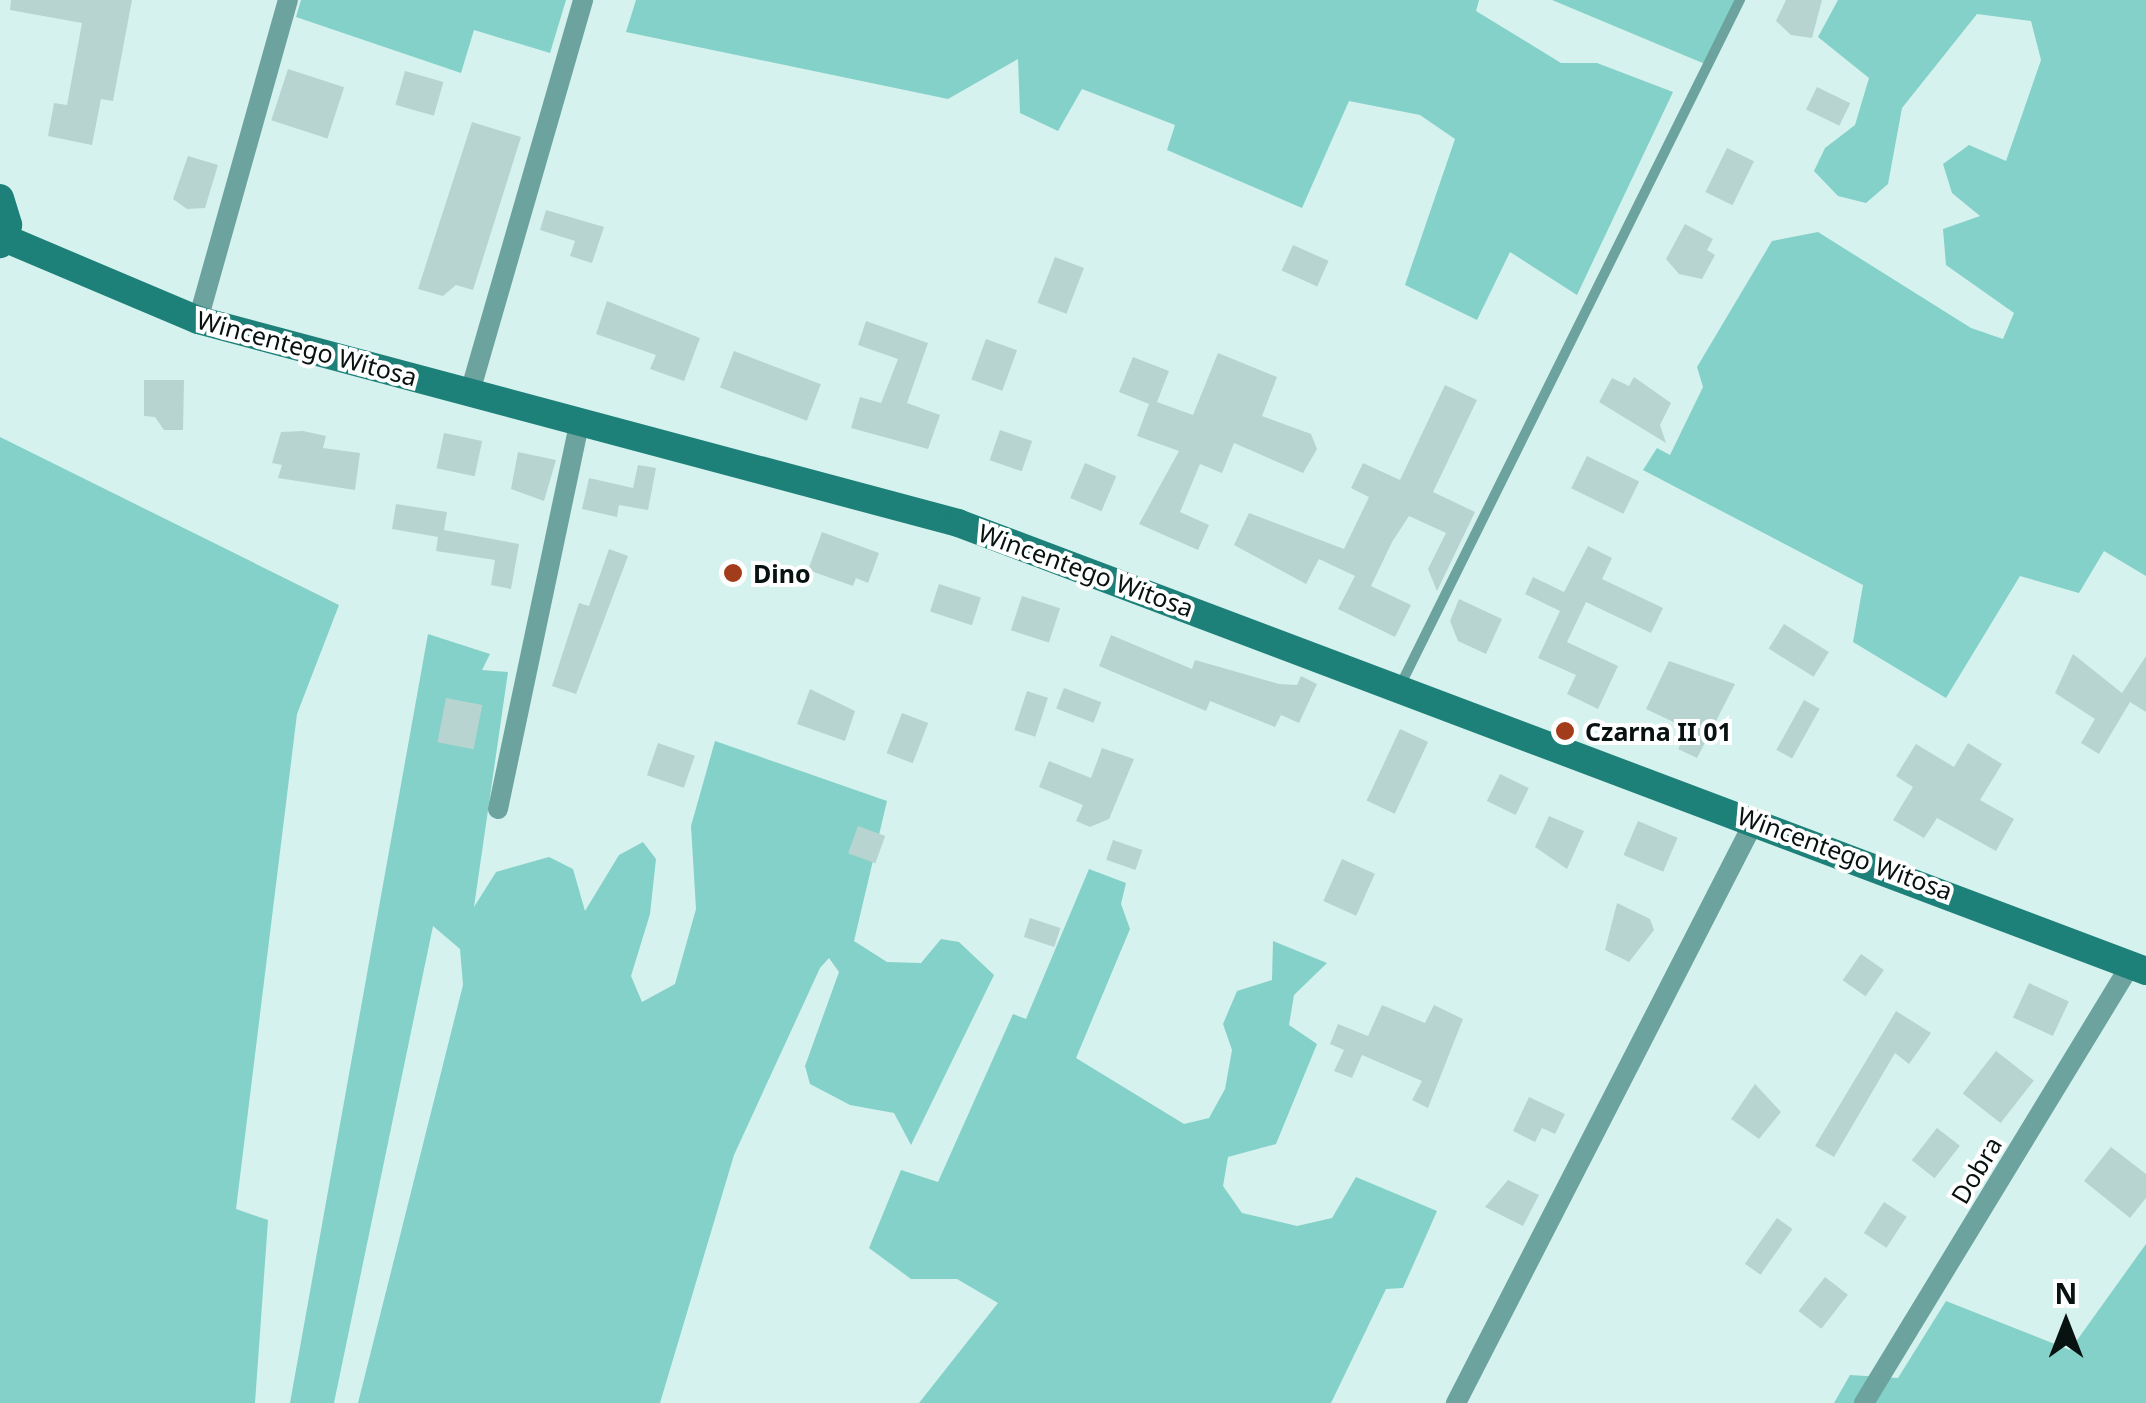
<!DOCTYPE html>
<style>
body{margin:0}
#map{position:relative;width:2146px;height:1403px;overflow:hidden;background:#d6f2ee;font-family:"Noto Sans",sans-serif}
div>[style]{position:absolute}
.green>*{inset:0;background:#84d1c9}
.building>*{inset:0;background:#b8d4d1;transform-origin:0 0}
.service>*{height:10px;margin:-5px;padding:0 5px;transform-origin:5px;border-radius:5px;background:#6da39e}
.minor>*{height:20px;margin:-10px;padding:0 10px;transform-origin:10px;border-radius:10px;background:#6da39e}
.secondary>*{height:28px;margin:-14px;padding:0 14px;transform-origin:14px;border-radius:14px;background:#1d8079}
.dots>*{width:28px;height:28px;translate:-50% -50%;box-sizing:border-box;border:5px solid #fff;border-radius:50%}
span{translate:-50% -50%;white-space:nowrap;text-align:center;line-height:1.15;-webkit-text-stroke:8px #fff;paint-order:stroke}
.street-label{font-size:25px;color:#081211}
.poi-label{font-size:25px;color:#081211;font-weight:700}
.left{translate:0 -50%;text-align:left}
.north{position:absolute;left:2016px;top:1273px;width:100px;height:100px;-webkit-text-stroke:8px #fff;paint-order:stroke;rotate:0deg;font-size:28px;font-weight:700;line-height:40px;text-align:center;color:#081211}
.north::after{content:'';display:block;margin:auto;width:35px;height:45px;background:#081211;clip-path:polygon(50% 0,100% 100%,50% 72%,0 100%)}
</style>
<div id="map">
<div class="green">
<div style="clip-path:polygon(301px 0,566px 0,550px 53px,474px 30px,461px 73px,296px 17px)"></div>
<div style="clip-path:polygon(636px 0,1479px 0,1476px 11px,1561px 63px,1597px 63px,1673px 92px,1577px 295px,1510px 252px,1477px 320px,1405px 285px,1455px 139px,1420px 115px,1349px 101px,1302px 208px,1167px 150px,1175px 125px,1082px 89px,1058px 131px,1020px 113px,1018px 59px,948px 99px,626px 32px)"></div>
<div style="clip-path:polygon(1552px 0,1738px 0,1705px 64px)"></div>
<div style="clip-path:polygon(1838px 0,2146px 0,2146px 576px,2104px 551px,2079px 593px,2020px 576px,1946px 698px,1853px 642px,1863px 585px,1643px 470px,1657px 448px,1670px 455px,1703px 387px,1697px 367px,1772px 241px,1818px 232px,1971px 328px,2003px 339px,2014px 313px,1946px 265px,1943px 229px,1980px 216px,1952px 193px,1943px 164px,1969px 145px,2006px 161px,2041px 60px,2031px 21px,1977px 14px,1902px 108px,1888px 184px,1866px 203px,1838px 196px,1814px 171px,1825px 148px,1855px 125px,1869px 78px,1818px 37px)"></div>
<div style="clip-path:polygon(0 437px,339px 605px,297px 714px,236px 1209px,268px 1220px,255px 1403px,0 1403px)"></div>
<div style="clip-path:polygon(428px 634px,490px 654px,482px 670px,508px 672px,474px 907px,496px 872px,549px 857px,573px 869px,585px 911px,619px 855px,643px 842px,656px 859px,650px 914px,631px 976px,642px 1002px,675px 984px,696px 909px,691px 826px,715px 741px,887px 801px,854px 941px,887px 962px,921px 963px,941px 939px,959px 942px,994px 975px,911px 1145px,894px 1113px,850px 1105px,810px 1084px,805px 1066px,839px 972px,829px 958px,820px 968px,734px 1155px,660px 1403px,358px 1403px,463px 985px,460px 949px,433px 926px,334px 1403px,290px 1403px)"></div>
<div style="clip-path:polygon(1089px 869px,1126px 883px,1121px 904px,1130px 929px,1076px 1058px,1184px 1124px,1209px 1118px,1225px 1089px,1232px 1050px,1223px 1024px,1237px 991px,1272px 980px,1273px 941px,1327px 963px,1294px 995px,1289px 1025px,1317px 1044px,1276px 1144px,1228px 1157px,1223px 1186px,1242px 1213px,1297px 1226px,1332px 1218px,1356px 1177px,1437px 1211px,1403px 1288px,1386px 1289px,1331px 1403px,919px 1403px,998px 1303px,957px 1279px,911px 1279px,869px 1248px,901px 1170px,938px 1182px,1013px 1014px,1026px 1019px)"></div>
<div style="clip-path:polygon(2146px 1244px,2146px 1403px,1834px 1403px,1850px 1375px,1898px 1378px,1946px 1301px,2070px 1350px)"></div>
</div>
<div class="building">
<div style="clip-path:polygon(11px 0,132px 0,113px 101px,101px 99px,92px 145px,48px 136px,54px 103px,67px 105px,82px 23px,10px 10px)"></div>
<div style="clip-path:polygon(1786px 0,1822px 0,1812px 38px,1791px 35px,1776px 21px)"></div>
<div style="left:288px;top:69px;width:59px;height:54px;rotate:18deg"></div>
<div style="left:405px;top:71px;width:40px;height:35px;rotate:16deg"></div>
<div style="left:1817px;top:87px;width:37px;height:25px;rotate:26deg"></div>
<div style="clip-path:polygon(472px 122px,521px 137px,473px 290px,456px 285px,443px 296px,418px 289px)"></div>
<div style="left:1727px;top:148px;width:30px;height:49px;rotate:26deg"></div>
<div style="clip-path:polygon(188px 156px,218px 165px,205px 208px,187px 209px,173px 199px)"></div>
<div style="clip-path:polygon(546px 210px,604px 227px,592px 263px,570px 256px,575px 241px,540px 230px)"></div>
<div style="clip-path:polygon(1685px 224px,1713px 239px,1707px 250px,1715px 255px,1702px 279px,1679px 274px,1666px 259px)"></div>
<div style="left:1293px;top:245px;width:39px;height:28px;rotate:24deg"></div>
<div style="left:1055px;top:257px;width:31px;height:49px;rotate:21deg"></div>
<div style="clip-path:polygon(607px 301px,700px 338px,684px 381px,650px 369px,656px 355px,596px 334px)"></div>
<div style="clip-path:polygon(866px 321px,928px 343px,907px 403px,940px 415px,928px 449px,851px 428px,860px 397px,881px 403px,898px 359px,858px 345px)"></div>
<div style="left:986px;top:339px;width:33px;height:43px;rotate:20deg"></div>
<div style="left:734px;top:351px;width:93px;height:39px;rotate:21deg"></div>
<div style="clip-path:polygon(1218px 353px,1277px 377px,1262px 416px,1311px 434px,1317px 449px,1303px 473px,1234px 443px,1222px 473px,1200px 464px,1180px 512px,1209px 525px,1198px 550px,1139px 524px,1179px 451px,1137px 436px,1149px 404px,1119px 392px,1133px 357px,1169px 371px,1157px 402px,1193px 415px)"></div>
<div style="clip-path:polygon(1634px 377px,1671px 403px,1660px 425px,1666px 443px,1599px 402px,1612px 378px,1629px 386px)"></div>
<div style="clip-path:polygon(144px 380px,184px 380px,183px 430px,164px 430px,155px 417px,144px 416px)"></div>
<div style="clip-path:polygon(1445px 385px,1477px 400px,1433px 492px,1475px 512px,1437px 591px,1428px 569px,1446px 533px,1409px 516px,1392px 542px,1371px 586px,1411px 605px,1395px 637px,1338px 609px,1355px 576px,1319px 559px,1306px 584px,1234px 545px,1249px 513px,1344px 549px,1369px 497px,1351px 488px,1363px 463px,1400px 480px)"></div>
<div style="left:1000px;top:430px;width:34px;height:32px;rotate:19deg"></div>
<div style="clip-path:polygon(303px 431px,326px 436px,323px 448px,360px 453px,355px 490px,278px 478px,282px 465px,272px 463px,281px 432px)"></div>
<div style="left:444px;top:433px;width:39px;height:36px;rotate:12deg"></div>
<div style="clip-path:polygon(518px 452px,556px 460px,544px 501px,511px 489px)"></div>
<div style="left:1587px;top:456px;width:58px;height:36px;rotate:26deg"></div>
<div style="left:1085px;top:463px;width:34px;height:38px;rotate:23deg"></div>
<div style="clip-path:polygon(638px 465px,656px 468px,648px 510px,619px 505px,617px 517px,582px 509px,589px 478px,633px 488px)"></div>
<div style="clip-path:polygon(396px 504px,447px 512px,444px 530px,519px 544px,511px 589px,491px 585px,495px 560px,436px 551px,438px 537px,392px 529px)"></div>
<div style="clip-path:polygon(822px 532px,879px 553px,868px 583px,856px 578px,853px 586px,808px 570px)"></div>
<div style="clip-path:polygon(1588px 546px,1612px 558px,1602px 579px,1663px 608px,1651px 633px,1586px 602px,1567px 642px,1618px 666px,1598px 709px,1567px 694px,1576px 675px,1538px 658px,1560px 611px,1525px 594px,1533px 577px,1564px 592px)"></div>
<div style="clip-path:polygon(609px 549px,628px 556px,576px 694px,552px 686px,579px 603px,589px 606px)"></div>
<div style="left:939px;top:584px;width:44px;height:29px;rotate:18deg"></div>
<div style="left:1022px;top:596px;width:40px;height:36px;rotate:18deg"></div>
<div style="clip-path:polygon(1459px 599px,1502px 619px,1486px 654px,1458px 641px,1450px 621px)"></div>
<div style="left:1784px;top:624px;width:53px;height:29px;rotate:32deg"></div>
<div style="clip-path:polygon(1111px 635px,1192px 669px,1195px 660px,1279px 684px,1297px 685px,1301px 676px,1317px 684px,1299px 723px,1281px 715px,1275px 727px,1210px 701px,1206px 711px,1099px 666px)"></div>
<div style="clip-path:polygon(2073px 654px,2122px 693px,2146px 656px,2146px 712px,2130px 702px,2099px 754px,2081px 743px,2095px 719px,2055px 693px)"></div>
<div style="clip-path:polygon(1669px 661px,1735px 684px,1697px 758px,1678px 749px,1688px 729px,1646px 709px)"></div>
<div style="left:1064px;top:688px;width:40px;height:22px;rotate:21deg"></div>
<div style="clip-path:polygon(810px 689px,855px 711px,845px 741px,797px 724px)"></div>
<div style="left:1027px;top:691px;width:22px;height:41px;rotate:18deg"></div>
<div style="left:446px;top:698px;width:37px;height:45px;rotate:11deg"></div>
<div style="left:1804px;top:700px;width:18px;height:57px;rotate:29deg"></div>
<div style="left:902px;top:713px;width:28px;height:43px;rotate:21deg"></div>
<div style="left:1400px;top:729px;width:31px;height:79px;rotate:25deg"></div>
<div style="left:658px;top:743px;width:39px;height:34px;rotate:19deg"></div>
<div style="clip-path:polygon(1968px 743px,2002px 764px,1980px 800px,2014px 819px,1996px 851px,1937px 818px,1924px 838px,1893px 820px,1913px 787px,1896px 776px,1916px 744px,1954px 767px)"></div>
<div style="clip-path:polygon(1102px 748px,1134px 759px,1109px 819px,1090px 827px,1076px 821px,1083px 805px,1039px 787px,1049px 761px,1091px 778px)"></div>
<div style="left:1500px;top:774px;width:32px;height:30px;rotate:26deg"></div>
<div style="clip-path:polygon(1549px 816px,1584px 831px,1567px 869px,1535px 847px)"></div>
<div style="left:1638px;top:821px;width:43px;height:37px;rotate:23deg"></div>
<div style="left:858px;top:826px;width:29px;height:29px;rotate:20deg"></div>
<div style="left:1113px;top:840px;width:31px;height:21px;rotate:19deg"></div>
<div style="left:1342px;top:859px;width:36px;height:46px;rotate:24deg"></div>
<div style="clip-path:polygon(1617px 903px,1650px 919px,1654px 930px,1629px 962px,1605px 950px)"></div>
<div style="left:1030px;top:918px;width:32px;height:20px;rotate:18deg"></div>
<div style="left:1861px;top:954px;width:28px;height:32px;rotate:35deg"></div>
<div style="left:2029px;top:983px;width:44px;height:38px;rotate:25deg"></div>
<div style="clip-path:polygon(1382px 1005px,1425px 1023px,1434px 1005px,1463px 1019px,1428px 1108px,1412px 1100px,1422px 1081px,1362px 1055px,1352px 1078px,1334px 1071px,1344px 1050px,1330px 1044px,1338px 1024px,1368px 1036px)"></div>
<div style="clip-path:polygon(1896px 1011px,1931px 1033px,1909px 1064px,1895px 1053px,1834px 1157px,1815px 1146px)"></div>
<div style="left:1996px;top:1051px;width:48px;height:54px;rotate:38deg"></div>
<div style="clip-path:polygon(1755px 1084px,1781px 1112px,1759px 1139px,1731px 1119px)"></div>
<div style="clip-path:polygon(1529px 1097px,1565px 1114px,1555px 1134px,1542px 1128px,1535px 1142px,1513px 1131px)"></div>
<div style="left:1937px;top:1128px;width:29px;height:41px;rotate:38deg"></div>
<div style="clip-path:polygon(2111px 1147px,2146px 1174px,2146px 1198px,2130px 1218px,2084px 1181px)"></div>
<div style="clip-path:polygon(1508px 1180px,1539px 1195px,1523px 1226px,1485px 1207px)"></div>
<div style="left:1884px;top:1202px;width:27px;height:37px;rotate:33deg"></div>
<div style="left:1777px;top:1218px;width:19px;height:56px;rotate:35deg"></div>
<div style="left:1825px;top:1277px;width:29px;height:43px;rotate:38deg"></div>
</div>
<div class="service">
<div style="left:1400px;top:686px;width:766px;rotate:-63.64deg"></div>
</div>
<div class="minor">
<div style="left:198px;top:320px;width:332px;rotate:-74.3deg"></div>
<div style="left:470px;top:392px;width:408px;rotate:-73.9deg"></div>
<div style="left:498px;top:809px;width:397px;rotate:-78.1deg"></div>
<div style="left:1456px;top:1403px;width:655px;rotate:-62.85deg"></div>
<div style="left:1864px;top:1403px;width:514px;rotate:-58.69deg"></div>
</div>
<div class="secondary">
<div style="left:0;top:198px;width:28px;rotate:73deg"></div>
<div style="left:8px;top:225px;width:21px;rotate:113deg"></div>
<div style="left:4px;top:238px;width:211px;rotate:22.9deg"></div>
<div style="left:198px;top:320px;width:787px;rotate:14.95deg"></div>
<div style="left:958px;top:523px;width:1270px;rotate:20.66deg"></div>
</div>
<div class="dots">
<div style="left:733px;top:573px;background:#a33c1a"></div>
<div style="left:1565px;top:731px;background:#a33c1a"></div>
</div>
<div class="street-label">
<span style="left:307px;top:348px;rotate:15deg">Wincentego Witosa</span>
<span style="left:1086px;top:570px;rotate:20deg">Wincentego Witosa</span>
<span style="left:1845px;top:853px;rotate:20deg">Wincentego Witosa</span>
<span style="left:1976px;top:1170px;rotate:-59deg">Dobra</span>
</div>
<div class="poi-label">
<span class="left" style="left:753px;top:573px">Dino</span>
<span class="left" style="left:1585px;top:731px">Czarna II 01</span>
</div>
<div class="north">N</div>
</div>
